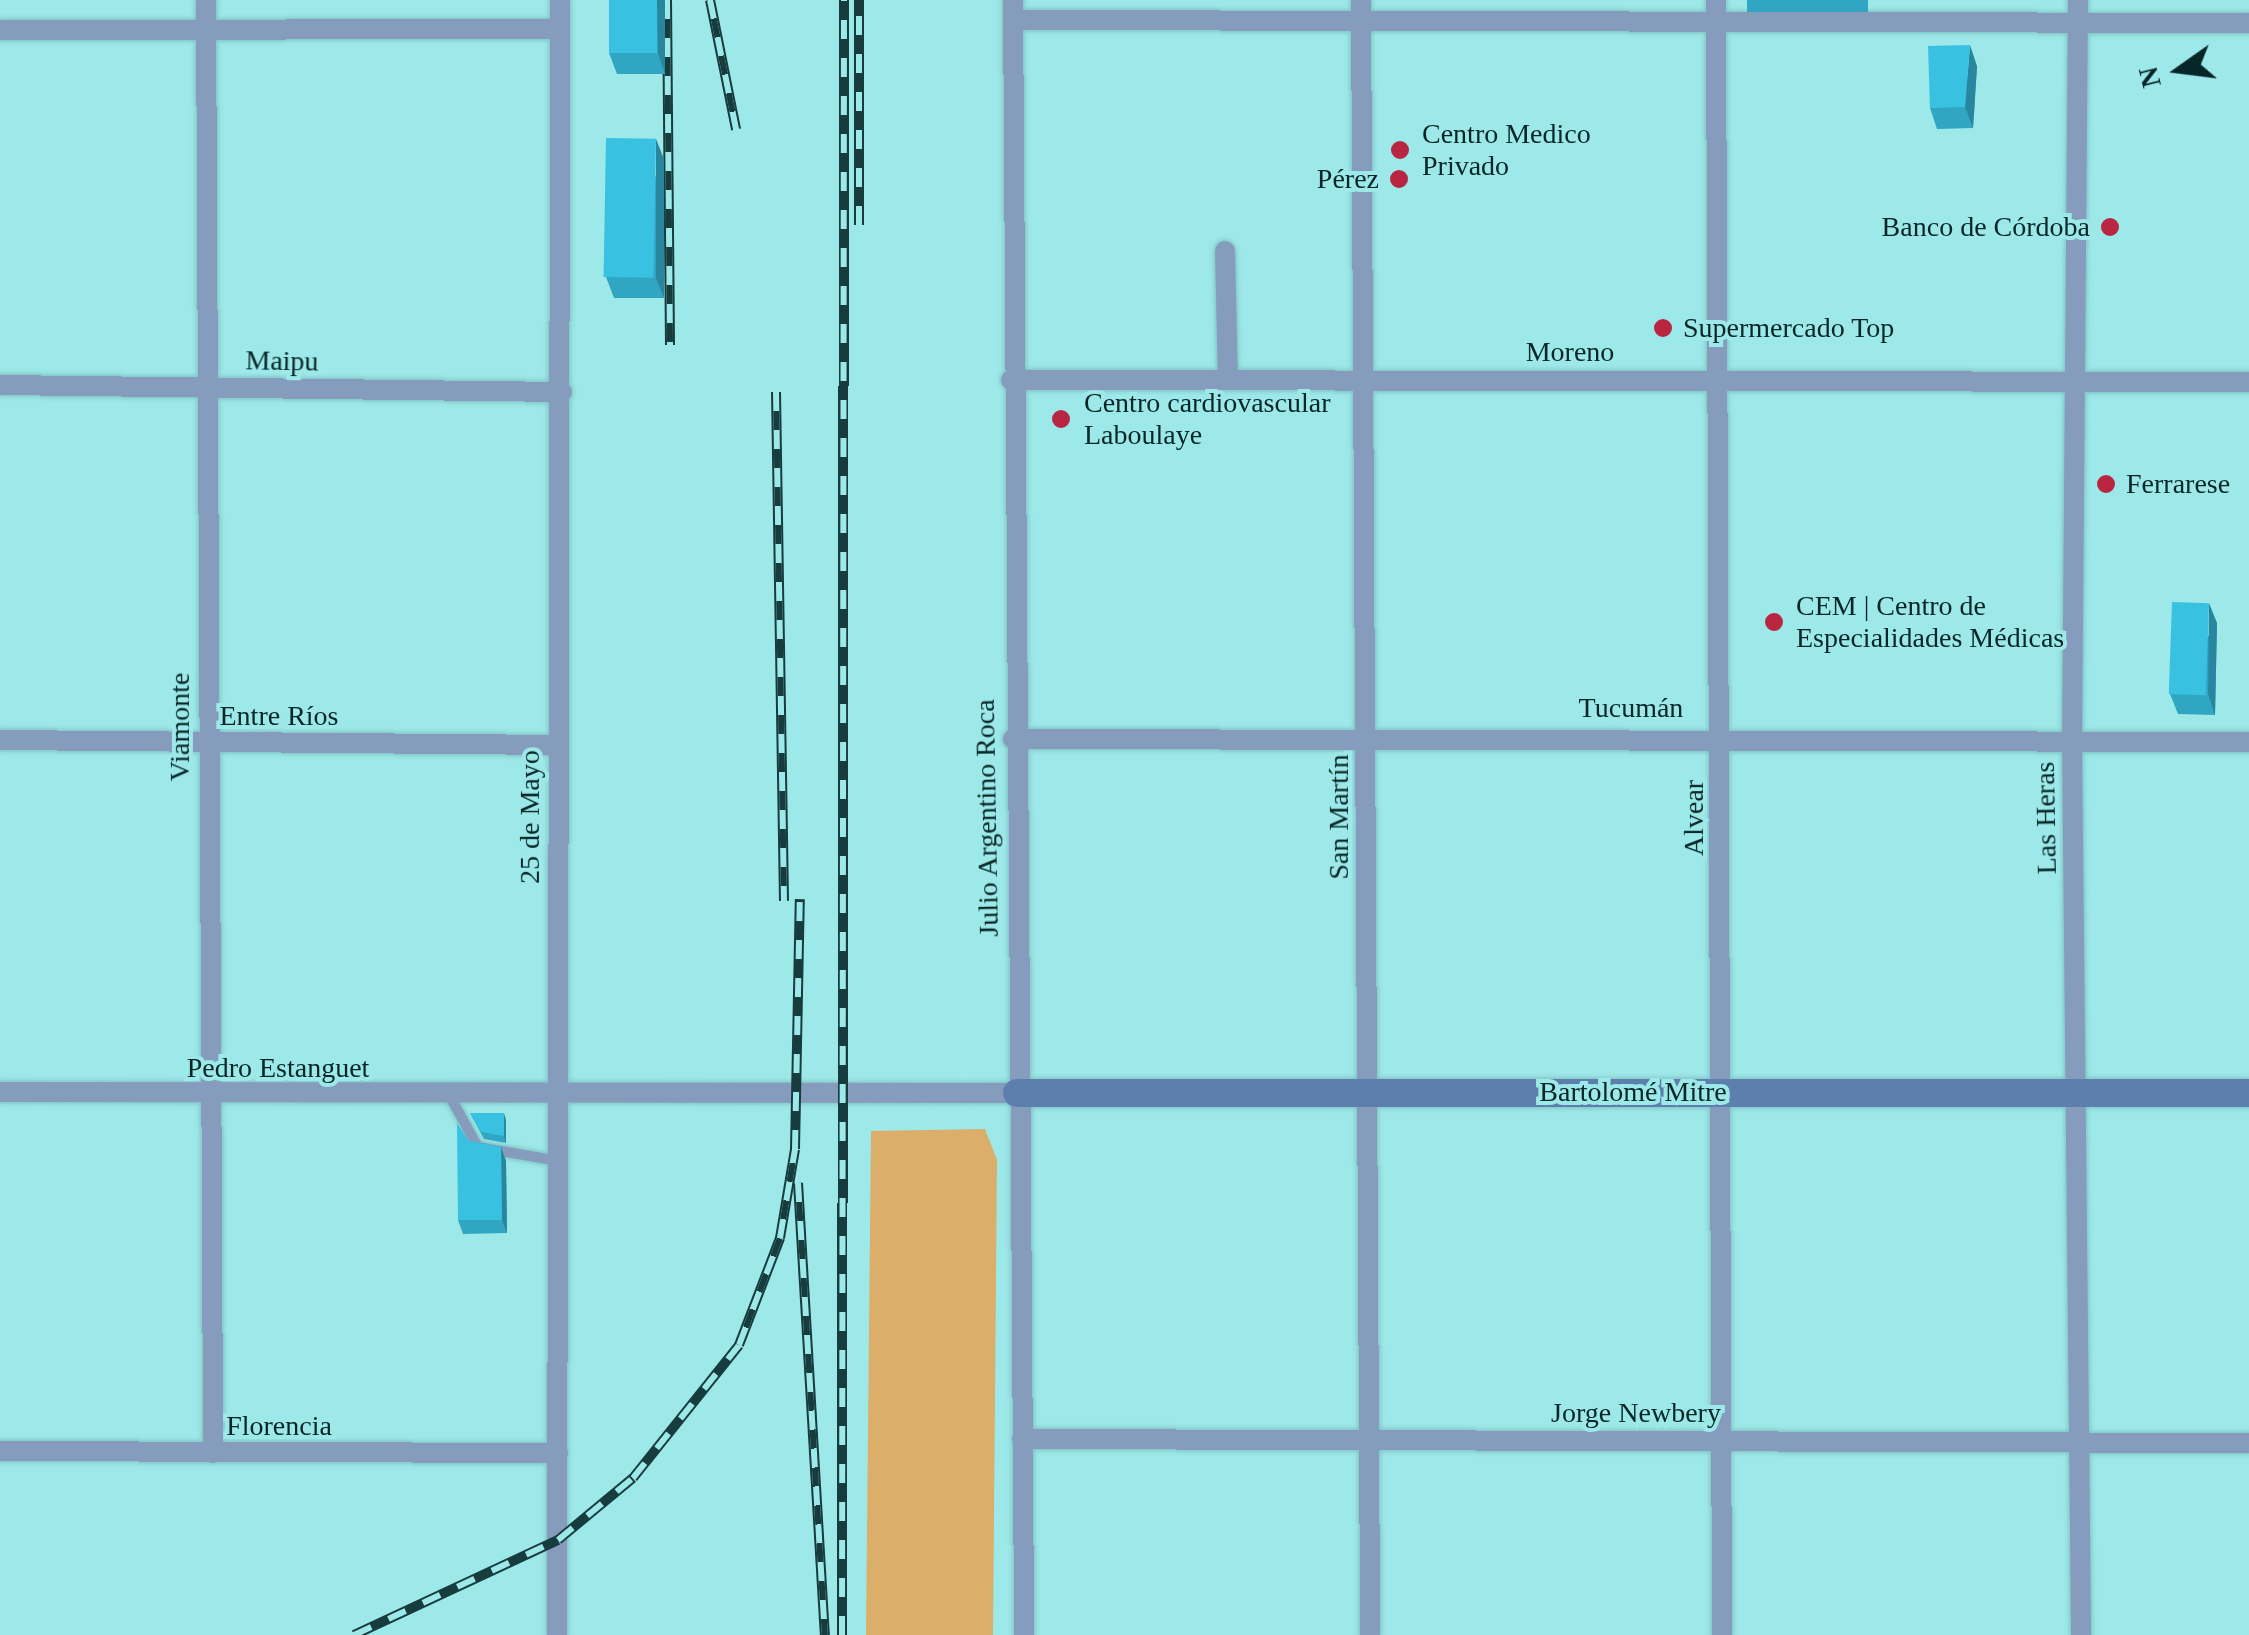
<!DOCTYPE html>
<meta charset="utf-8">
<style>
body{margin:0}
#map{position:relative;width:2249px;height:1635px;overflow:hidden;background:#9de8e9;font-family:Georgia,serif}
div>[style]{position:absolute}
.green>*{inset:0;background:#dbae69}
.roads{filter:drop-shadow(0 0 2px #82c5c6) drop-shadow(0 0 2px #82c5c6)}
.service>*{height:10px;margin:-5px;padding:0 5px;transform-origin:5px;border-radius:5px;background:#869cbd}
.minor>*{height:20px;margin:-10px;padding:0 10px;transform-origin:10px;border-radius:10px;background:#869cbd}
.secondary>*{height:28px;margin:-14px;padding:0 14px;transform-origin:14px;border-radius:14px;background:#5d7fae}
.rail>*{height:10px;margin-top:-5px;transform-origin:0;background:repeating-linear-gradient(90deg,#9de8e9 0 19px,#173c3d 0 38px);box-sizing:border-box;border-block:2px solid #173c3d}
.wall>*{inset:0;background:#31a6c2;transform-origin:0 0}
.shaded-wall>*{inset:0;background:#28879e}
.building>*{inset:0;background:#39c1e1;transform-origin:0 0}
.dots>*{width:28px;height:28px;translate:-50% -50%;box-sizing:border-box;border:5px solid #9de8e9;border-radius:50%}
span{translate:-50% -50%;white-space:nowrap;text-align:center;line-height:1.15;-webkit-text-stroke:8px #9de8e9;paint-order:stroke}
.poi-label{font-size:28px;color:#062627}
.left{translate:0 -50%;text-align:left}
.right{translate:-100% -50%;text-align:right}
.street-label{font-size:28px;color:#062627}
.north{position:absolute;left:2129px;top:20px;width:100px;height:100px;-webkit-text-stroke:8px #9de8e9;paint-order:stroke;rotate:256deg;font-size:28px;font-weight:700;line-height:40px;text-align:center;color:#062627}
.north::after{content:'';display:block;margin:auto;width:35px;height:45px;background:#062627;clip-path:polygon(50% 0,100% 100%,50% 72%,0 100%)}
</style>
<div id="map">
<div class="green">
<div style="clip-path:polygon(985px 1129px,997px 1160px,993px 1635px,866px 1635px,871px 1131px)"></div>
</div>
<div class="roads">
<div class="service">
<div style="left:449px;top:1095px;width:60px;rotate:60.9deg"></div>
<div style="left:478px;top:1147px;width:82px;rotate:9.8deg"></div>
</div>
<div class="minor">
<div style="left:206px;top:0;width:1453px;rotate:89.72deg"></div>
<div style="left:1013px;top:0;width:1635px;rotate:89.61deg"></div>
<div style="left:1361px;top:0;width:1635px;rotate:89.68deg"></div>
<div style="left:1716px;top:0;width:1635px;rotate:89.79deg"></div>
<div style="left:2078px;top:0;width:740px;rotate:90.46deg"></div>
<div style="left:2072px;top:740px;width:895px;rotate:89.42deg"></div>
<div style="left:1013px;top:20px;width:1236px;rotate:0.14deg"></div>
<div style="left:0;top:30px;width:560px;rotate:-0.1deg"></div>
<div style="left:1225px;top:251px;width:129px;rotate:88.7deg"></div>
<div style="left:1011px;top:380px;width:1238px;rotate:0.09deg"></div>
<div style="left:0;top:385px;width:562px;rotate:0.71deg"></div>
<div style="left:1013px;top:739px;width:1236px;rotate:0.14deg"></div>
<div style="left:0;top:740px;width:558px;rotate:0.51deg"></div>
<div style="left:0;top:1092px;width:1017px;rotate:0.06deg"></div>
<div style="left:1022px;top:1439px;width:1227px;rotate:0.19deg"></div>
<div style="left:0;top:1451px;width:558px;rotate:0.21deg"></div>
<div style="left:557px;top:1635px;width:1635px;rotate:-89.89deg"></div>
</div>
<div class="secondary">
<div style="left:1017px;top:1093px;width:1232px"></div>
</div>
</div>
<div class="rail">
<div style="left:667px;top:0;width:345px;rotate:89.5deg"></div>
<div style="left:710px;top:0;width:132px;rotate:78.6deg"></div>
<div style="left:859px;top:225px;width:225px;rotate:-90deg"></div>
<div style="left:776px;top:392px;width:509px;rotate:89.1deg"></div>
<div style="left:798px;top:1183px;width:453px;rotate:86.6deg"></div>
<div style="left:354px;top:1635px;width:225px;rotate:-25deg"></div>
<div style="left:558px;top:1540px;width:97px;rotate:-39.6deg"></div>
<div style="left:633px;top:1478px;width:170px;rotate:-51.4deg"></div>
<div style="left:739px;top:1345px;width:115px;rotate:-69deg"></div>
<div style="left:780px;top:1238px;width:90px;rotate:-80.4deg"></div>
<div style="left:795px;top:1149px;width:250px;rotate:-88.9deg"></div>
<div style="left:842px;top:1635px;width:1635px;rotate:-89.93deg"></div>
</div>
<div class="wall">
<div style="clip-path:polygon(609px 0,665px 0,665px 74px,617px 74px,609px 53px)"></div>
<div style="left:1747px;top:0;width:121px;height:12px"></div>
<div style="clip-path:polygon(1977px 66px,1973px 128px,1937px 129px,1930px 108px)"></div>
<div style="clip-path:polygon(664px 159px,664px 298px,614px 298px,606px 277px)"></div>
<div style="clip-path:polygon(2217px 623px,2215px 715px,2178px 714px,2170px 694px)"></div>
<div style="clip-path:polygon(470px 1113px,506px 1120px,506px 1143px,484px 1139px)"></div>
<div style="clip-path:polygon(469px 1141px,501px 1147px,506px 1161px,507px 1233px,463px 1234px,458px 1220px)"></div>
</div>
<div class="shaded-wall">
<div style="clip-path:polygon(657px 0,665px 0,665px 74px,658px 53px)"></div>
<div style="clip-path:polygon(1970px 45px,1977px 66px,1973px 128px,1965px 107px)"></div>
<div style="clip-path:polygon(656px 139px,664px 159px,664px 298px,656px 278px)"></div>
<div style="clip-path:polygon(2209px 603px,2217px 623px,2215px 715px,2208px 694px)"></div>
<div style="clip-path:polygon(504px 1113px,506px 1120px,506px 1143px,504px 1136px)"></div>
<div style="clip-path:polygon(501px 1147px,506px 1161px,507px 1233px,502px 1220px)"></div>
</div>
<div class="building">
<div style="left:609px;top:0;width:48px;height:53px"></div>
<div style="clip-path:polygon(1970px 45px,1965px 107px,1930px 108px,1928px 46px)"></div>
<div style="left:606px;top:138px;width:50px;height:139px;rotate:1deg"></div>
<div style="left:2172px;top:602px;width:37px;height:92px;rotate:2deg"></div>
<div style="clip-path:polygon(470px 1113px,504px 1113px,504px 1136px,481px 1132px)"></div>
<div style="clip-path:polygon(457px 1123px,469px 1141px,501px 1147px,502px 1220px,458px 1220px)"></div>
</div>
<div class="dots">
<div style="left:1400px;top:150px;background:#b82641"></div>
<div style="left:1399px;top:179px;background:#b82641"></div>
<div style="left:2110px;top:227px;background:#b82641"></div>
<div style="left:1663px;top:328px;background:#b82641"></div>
<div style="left:1061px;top:419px;background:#b82641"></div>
<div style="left:2106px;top:484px;background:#b82641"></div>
<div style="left:1774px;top:622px;background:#b82641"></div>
</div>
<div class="poi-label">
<span class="left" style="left:1422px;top:150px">Centro Medico<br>Privado</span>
<span class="right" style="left:1379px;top:179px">Pérez</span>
<span class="right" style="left:2090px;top:227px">Banco de Córdoba</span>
<span class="left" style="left:1683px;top:328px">Supermercado Top</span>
<span class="left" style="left:1084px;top:419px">Centro cardiovascular<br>Laboulaye</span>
<span class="left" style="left:2126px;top:484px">Ferrarese</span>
<span class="left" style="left:1796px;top:622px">CEM | Centro de<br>Especialidades Médicas</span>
</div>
<div class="street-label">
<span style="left:1570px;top:352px">Moreno</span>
<span style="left:282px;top:361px;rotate:1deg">Maipu</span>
<span style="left:1631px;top:708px">Tucumán</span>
<span style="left:279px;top:716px">Entre Ríos</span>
<span style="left:180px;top:727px;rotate:-90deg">Viamonte</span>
<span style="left:530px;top:817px;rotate:-90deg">25 de Mayo</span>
<span style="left:1339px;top:817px;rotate:-90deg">San Martín</span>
<span style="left:987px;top:818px;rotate:-91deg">Julio Argentino Roca</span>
<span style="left:1694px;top:818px;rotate:-90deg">Alvear</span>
<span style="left:2046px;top:818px;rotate:-91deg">Las Heras</span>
<span style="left:278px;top:1068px">Pedro Estanguet</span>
<span style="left:1633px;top:1092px">Bartolomé Mitre</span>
<span style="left:1636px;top:1413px">Jorge Newbery</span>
<span style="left:279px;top:1426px">Florencia</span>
</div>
<div class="north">N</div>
</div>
